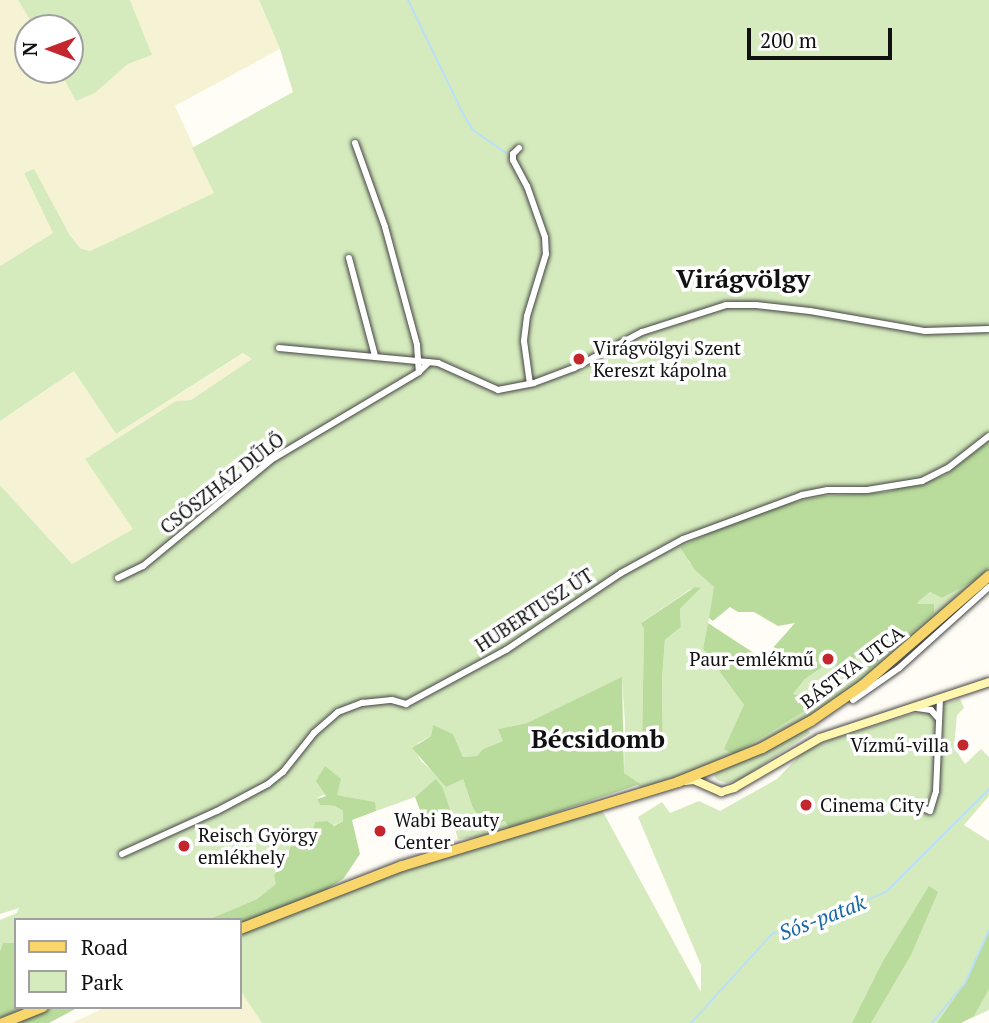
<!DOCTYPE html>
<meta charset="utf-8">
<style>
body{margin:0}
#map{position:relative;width:989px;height:1023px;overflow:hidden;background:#fffdf5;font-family:"PT Serif",serif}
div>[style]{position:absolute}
.farmland>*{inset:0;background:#f6f3d4}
.green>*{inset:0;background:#d5ebbd}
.forest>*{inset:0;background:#b9dc9c}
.stream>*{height:2px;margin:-1px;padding:0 1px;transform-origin:1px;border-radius:1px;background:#b9e0f7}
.roads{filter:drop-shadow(0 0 2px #444) drop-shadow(0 0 2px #444)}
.street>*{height:6px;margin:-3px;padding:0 3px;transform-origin:3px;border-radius:3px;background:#fff}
.secondary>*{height:8px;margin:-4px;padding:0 4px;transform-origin:4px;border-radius:4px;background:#fff6b0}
.primary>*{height:10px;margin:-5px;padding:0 5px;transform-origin:5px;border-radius:5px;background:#f9d66b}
.dots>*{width:19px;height:19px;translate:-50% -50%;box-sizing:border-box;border:4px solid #fff;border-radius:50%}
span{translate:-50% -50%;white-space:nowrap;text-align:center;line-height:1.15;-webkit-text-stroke:7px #fff;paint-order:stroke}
.poi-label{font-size:19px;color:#111}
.left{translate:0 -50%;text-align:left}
.right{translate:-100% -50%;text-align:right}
.street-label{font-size:19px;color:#111}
.water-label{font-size:21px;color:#1768a6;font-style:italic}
.district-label{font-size:26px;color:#111;font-weight:700}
.legend{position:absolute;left:14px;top:918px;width:228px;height:91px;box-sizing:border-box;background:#fff;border:2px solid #a0a0a0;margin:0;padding:9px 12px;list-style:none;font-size:21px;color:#111}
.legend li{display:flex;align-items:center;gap:14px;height:35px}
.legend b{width:35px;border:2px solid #a0a0a0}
.north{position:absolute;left:14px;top:14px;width:70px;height:70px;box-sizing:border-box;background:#fff;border:2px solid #a0a0a0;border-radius:50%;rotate:270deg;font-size:19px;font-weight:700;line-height:28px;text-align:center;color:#111}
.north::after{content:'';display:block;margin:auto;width:24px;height:32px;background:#c4262e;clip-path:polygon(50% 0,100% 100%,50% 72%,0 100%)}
.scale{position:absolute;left:747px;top:28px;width:145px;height:32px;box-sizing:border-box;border:4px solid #111;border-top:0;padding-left:9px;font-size:21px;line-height:24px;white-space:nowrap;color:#111;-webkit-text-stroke:5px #fff;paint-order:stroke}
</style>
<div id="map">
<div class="farmland">
<div style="clip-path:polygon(0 0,18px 0,35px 28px,28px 28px,28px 70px,59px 70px,76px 100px,95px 93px,128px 64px,151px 55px,130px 0,259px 0,280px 49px,175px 106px,215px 193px,90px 251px,80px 248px,70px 234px,34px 170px,24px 173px,53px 233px,0 266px)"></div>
<div style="clip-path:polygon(244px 353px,253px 359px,191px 400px,176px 401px,85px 459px,134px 529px,72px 564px,0 485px,0 421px,74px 371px,116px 434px)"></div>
<div style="clip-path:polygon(240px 990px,262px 1023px,72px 1023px,106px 1007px,240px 1007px)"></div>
</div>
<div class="green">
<div style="clip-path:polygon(18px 0,130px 0,152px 55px,128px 64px,95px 93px,76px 101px,59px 70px,70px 70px,70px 28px,35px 28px)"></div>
<div style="clip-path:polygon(evenodd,259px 0,989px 0,989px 441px,944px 476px,909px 488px,822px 496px,735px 521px,688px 561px,715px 588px,703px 649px,744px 705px,820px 702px,792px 695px,805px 679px,827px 664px,842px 670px,859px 653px,864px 653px,867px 668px,934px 604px,916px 604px,919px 601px,930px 592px,942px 598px,974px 581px,989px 568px,989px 572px,890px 660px,829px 706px,730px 758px,642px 789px,624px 773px,625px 723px,622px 678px,527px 723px,499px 729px,504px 741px,483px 749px,478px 756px,463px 757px,453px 734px,433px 726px,431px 736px,418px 743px,415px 750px,421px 761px,437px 775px,463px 779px,472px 806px,484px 827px,505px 821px,509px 828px,482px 837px,458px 839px,443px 788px,436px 780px,415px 797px,376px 811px,374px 802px,337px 795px,336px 789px,317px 798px,320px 805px,335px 806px,343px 811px,343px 821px,291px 845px,286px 860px,274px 875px,277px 884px,257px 899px,207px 920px,16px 920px,16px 943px,3px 943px,0 951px,0 920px,17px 913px,19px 908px,0 914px,0 485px,72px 564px,133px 529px,85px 459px,176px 401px,191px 400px,252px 359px,243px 353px,116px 434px,74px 371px,0 421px,0 266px,53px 233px,24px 173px,34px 169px,70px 235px,80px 248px,90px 251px,214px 193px,192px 148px,293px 92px,280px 49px,259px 0,701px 588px,680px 609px,681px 627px,665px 640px,662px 680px,663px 751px,642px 741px,644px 629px,642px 622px,691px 589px,701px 588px)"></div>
<div style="clip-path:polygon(960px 699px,964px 708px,957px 715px,954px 747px,965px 764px,981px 749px,989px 757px,989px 796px,964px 825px,989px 841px,989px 1010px,961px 1023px,262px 1023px,240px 990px,240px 934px,361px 884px,602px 810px,701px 992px,701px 965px,638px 817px,662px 802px,670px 813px,699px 801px,720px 811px,777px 779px,804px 751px,832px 739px)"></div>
<div style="clip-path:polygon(805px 727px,810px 733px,740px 780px,727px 783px,717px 780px,714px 775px,720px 771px,774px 747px)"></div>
</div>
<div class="forest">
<div style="clip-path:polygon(989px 441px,989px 568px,974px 581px,942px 598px,930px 592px,919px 601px,917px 604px,934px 604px,934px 613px,868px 670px,864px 654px,859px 653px,845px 670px,827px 664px,805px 679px,793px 694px,821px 701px,734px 754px,724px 749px,744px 705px,703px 649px,708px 623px,763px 659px,795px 623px,778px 626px,754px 612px,738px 612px,730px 607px,713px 621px,709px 618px,714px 587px,695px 570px,680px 547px,735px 521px,785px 505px,822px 496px,886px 492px,944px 476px)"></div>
<div style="clip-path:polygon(695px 587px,701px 588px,680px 609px,681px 627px,665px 640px,662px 680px,663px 752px,642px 741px,644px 629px,641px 623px)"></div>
<div style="clip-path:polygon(622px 677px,624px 773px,640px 784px,509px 828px,505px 821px,484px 827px,472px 806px,463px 779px,446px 787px,412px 748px,431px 736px,433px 725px,453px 734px,463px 757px,477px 756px,483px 749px,503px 741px,498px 729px,527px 723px)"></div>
<div style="clip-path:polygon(325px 766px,341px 779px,337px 795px,375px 802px,376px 811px,352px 820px,360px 854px,344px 878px,326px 890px,240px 924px,240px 920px,207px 920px,257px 899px,276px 884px,274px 875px,286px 860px,291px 845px,312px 834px,315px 822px,327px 821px,334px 826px,343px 821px,343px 811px,335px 806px,320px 805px,317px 799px,326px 796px,316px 781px)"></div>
<div style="clip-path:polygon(436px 779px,443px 788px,450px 810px,423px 818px,415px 797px)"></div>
<div style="clip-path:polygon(929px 886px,938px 892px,911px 955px,871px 1023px,852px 1023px,883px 961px)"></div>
<div style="clip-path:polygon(989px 932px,989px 989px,974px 1016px,961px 1023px,937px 1023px,967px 980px)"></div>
<div style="clip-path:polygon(3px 943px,16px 943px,16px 1007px,28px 1007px,0 1018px,0 951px)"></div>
<div style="clip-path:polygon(54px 1007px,79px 1007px,49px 1023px,14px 1023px)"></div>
</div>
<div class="stream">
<div style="left:408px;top:0;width:127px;rotate:64.2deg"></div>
<div style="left:463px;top:114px;width:19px;rotate:58deg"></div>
<div style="left:473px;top:130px;width:40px;rotate:34.9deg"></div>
<div style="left:691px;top:1023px;width:122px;rotate:-47.7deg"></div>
<div style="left:773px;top:933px;width:56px;rotate:-14.5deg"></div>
<div style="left:827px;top:919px;width:66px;rotate:-25deg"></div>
<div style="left:887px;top:891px;width:144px;rotate:-45deg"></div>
<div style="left:932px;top:1023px;width:52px;rotate:-50.5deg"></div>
<div style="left:965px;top:983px;width:58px;rotate:-65.6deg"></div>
</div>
<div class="roads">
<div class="street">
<div style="left:355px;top:143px;width:89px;rotate:70.3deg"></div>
<div style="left:385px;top:227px;width:122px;rotate:74.8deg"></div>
<div style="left:417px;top:345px;width:27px;rotate:86deg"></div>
<div style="left:519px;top:148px;width:8px;rotate:135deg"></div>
<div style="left:513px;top:154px;width:6px;rotate:90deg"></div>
<div style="left:513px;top:160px;width:30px;rotate:62deg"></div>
<div style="left:527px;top:186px;width:54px;rotate:70.6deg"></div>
<div style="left:545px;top:237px;width:17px;rotate:87deg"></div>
<div style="left:546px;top:254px;width:65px;rotate:107deg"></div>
<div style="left:527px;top:316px;width:25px;rotate:97deg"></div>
<div style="left:524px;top:341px;width:43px;rotate:82.1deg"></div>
<div style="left:349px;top:258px;width:101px;rotate:75.1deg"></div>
<div style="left:279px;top:348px;width:160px;rotate:5.4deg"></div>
<div style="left:438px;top:363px;width:66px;rotate:24.2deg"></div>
<div style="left:498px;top:390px;width:37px;rotate:-11deg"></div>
<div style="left:534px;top:383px;width:43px;rotate:-20.6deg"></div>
<div style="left:574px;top:368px;width:77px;rotate:-27.9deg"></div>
<div style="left:642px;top:332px;width:88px;rotate:-17.8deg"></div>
<div style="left:726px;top:305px;width:30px"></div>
<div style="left:756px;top:305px;width:54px;rotate:6.3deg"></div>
<div style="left:810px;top:311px;width:117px;rotate:9.9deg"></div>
<div style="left:925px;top:331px;width:64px;rotate:-1.8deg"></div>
<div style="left:118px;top:578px;width:28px;rotate:-26deg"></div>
<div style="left:143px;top:566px;width:166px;rotate:-39.6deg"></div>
<div style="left:271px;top:460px;width:172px;rotate:-30.7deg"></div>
<div style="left:419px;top:372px;width:14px;rotate:-45deg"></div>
<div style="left:853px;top:700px;width:56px;rotate:-34.8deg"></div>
<div style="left:899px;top:668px;width:121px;rotate:-42deg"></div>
<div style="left:917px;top:708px;width:14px;rotate:8deg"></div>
<div style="left:931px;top:710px;width:12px;rotate:48deg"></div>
<div style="left:918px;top:806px;width:13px;rotate:23deg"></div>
<div style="left:930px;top:811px;width:21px;rotate:-73deg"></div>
<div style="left:936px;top:791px;width:91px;rotate:-87.5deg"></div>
<div style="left:122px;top:854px;width:104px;rotate:-24.4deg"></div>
<div style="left:217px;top:811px;width:58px;rotate:-27.9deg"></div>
<div style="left:268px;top:784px;width:19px;rotate:-39deg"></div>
<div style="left:283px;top:772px;width:50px;rotate:-51.5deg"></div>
<div style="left:314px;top:733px;width:32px;rotate:-41deg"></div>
<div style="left:338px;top:712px;width:26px;rotate:-21deg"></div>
<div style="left:362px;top:703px;width:30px;rotate:-6deg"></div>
<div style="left:392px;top:700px;width:15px;rotate:16deg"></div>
<div style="left:406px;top:704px;width:114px;rotate:-28.4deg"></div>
<div style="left:506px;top:650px;width:138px;rotate:-33.8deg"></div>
<div style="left:621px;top:573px;width:71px;rotate:-28.7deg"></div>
<div style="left:683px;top:539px;width:127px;rotate:-20.3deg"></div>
<div style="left:802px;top:495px;width:26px;rotate:-11deg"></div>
<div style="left:828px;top:490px;width:39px"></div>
<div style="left:867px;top:490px;width:56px;rotate:-9.3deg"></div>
<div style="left:922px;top:481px;width:29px;rotate:-27deg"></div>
<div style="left:948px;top:468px;width:52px;rotate:-38deg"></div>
</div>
<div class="secondary">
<div style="left:685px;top:781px;width:9px;rotate:-6deg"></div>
<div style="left:694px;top:780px;width:30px;rotate:24deg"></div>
<div style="left:721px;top:792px;width:14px;rotate:-17deg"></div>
<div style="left:734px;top:788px;width:99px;rotate:-30.2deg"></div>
<div style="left:820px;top:738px;width:178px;rotate:-18.3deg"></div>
</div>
<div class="primary">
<div style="left:240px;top:929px;width:174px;rotate:-21.3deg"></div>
<div style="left:402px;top:866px;width:288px;rotate:-16.9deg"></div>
<div style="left:678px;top:782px;width:91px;rotate:-22deg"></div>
<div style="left:762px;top:748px;width:56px;rotate:-28.9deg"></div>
<div style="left:811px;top:721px;width:63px;rotate:-34.7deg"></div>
<div style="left:863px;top:685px;width:167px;rotate:-40.9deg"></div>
<div style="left:3px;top:1023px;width:43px;rotate:-21.8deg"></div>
</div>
</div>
<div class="dots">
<div style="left:579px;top:359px;background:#c4262e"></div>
<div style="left:828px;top:659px;background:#c4262e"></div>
<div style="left:963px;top:745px;background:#c4262e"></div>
<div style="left:806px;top:805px;background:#c4262e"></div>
<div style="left:380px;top:831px;background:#c4262e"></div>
<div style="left:184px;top:846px;background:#c4262e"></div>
</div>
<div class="poi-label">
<span class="left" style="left:593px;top:359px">Virágvölgyi Szent<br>Kereszt kápolna</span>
<span class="right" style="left:814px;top:659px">Paur-emlékmű</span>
<span class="right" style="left:949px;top:745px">Vízmű-villa</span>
<span class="left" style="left:820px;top:805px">Cinema City</span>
<span class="left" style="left:394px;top:831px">Wabi Beauty<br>Center</span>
<span class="left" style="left:198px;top:846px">Reisch György<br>emlékhely</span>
</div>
<div class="street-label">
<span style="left:222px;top:483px;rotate:-38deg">CSŐSZHÁZ DŰLŐ</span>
<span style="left:534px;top:610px;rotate:-33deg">HUBERTUSZ ÚT</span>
<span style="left:852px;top:667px;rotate:-37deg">BÁSTYA UTCA</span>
</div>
<div class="water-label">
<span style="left:822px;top:917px;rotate:-21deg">Sós-patak</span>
</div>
<div class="district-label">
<span style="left:743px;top:279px">Virágvölgy</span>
<span style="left:598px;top:739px">Bécsidomb</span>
</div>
<ul class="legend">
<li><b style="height:9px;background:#f9d66b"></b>Road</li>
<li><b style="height:19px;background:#d5ebbd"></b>Park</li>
</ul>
<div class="north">N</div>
<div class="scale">200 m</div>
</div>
